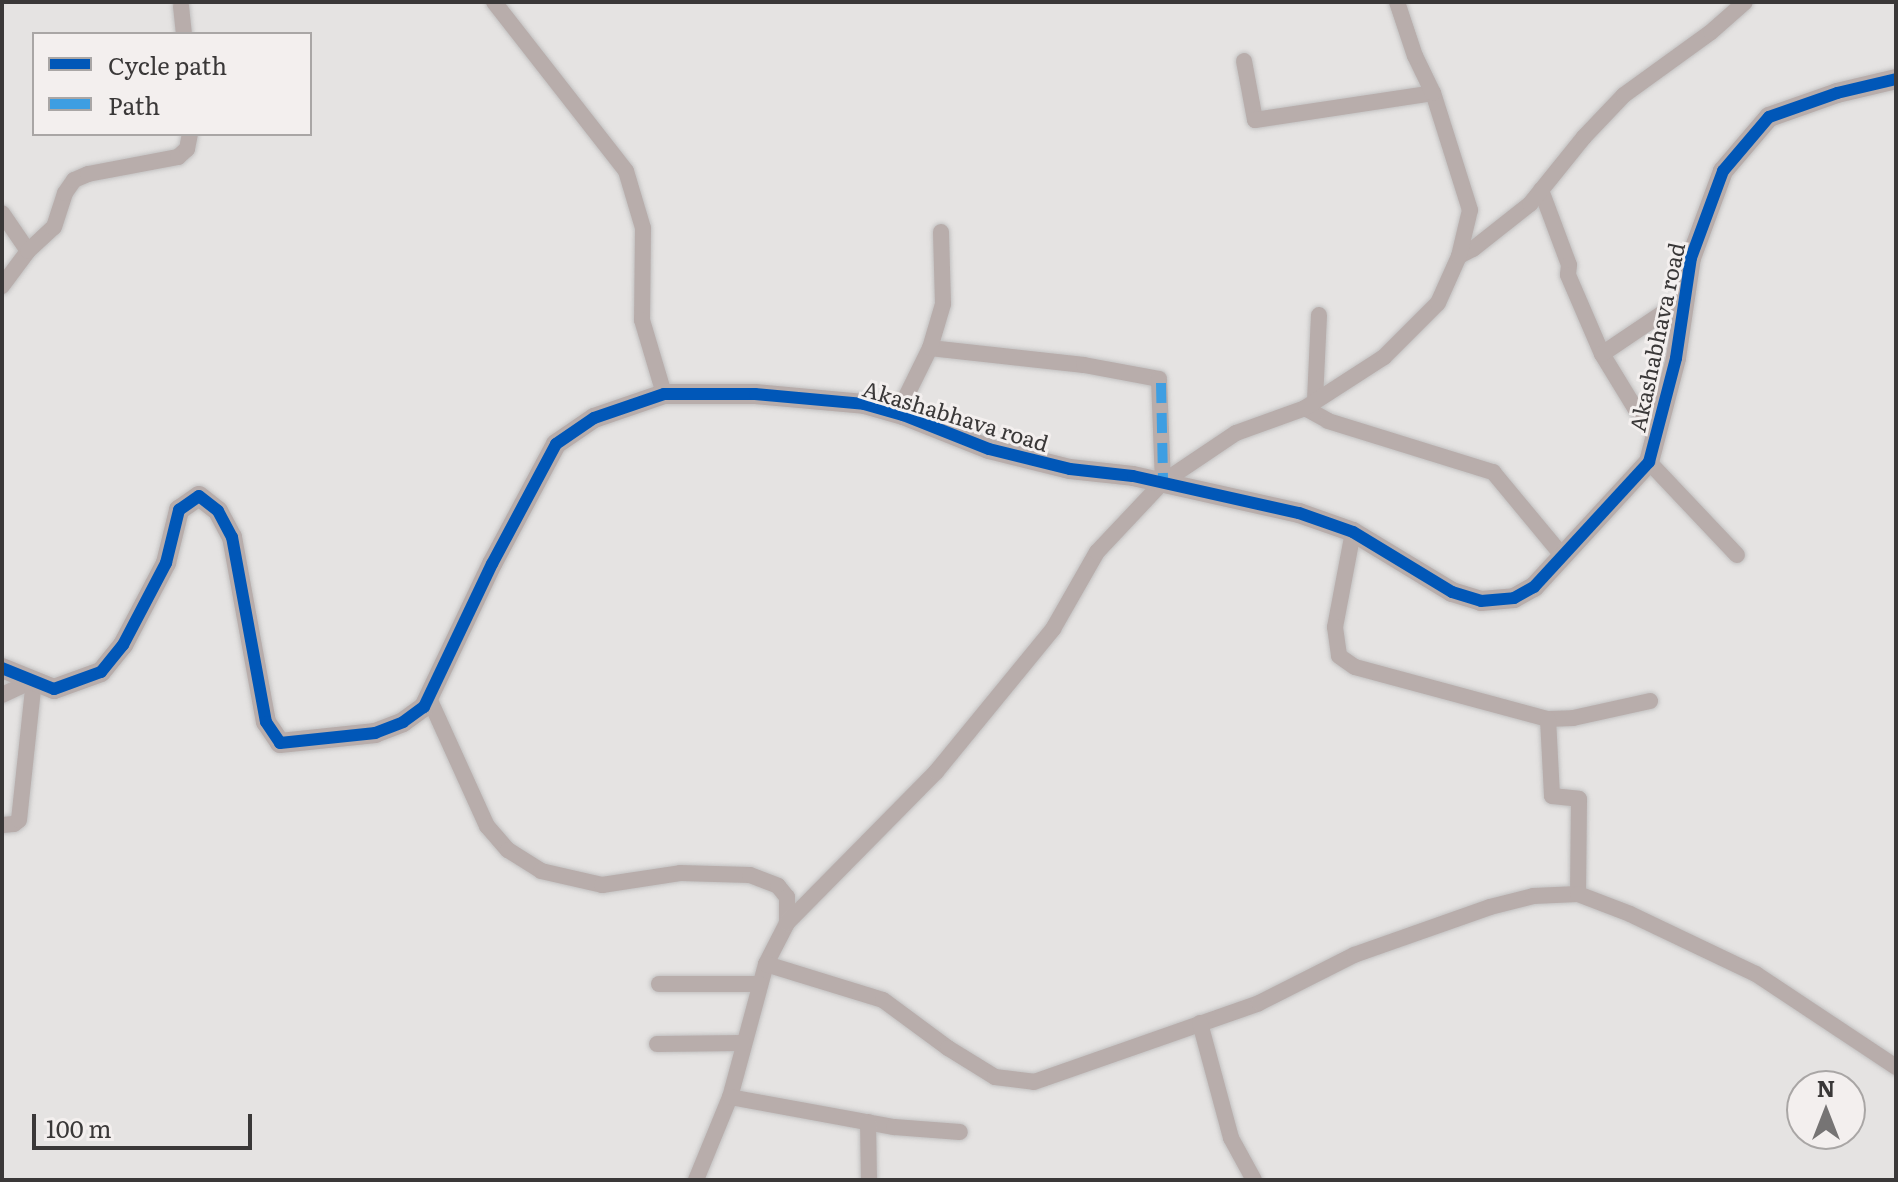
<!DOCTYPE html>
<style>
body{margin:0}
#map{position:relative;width:1898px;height:1182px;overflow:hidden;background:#e5e3e2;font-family:Literata,serif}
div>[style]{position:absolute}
.roads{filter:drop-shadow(0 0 2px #c2c1c1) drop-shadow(0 0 2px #c2c1c1)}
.minor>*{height:16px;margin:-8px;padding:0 8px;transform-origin:8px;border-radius:8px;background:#b8adab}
.tertiary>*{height:20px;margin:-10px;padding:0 10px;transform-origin:10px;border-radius:10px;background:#b8adab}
.quiet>*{height:10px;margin-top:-5px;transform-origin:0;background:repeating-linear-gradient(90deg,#3e9ee2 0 20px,transparent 0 30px)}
.cycleway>*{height:12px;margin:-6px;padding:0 6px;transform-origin:6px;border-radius:6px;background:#0057b8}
span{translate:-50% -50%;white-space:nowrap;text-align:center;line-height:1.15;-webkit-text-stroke:6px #f3efee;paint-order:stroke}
.street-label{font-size:22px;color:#3a3838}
.frame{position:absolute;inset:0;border:4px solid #3a3838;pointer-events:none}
.legend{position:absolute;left:32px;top:32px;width:280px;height:104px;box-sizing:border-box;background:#f3efee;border:2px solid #a9a6a5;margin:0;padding:10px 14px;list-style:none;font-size:24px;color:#3a3838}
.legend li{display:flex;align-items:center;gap:16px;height:40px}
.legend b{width:40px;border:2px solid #a9a6a5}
.north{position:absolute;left:1786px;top:1070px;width:80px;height:80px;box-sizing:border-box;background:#f3efee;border:2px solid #a9a6a5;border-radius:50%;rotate:0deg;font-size:22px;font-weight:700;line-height:32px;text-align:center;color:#3a3838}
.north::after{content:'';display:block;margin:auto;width:28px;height:36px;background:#767474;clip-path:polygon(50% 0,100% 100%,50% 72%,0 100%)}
.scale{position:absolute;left:32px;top:1114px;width:220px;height:36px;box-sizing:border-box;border:4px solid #3a3838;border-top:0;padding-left:10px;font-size:24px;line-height:28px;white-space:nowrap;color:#3a3838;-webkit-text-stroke:6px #f3efee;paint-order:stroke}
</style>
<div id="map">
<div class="roads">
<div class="minor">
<div style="left:494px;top:2px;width:214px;rotate:52deg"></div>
<div style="left:626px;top:171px;width:59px;rotate:73.4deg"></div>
<div style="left:643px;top:228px;width:92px;rotate:90.6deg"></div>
<div style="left:642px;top:320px;width:77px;rotate:73.4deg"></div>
<div style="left:181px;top:6px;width:28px;rotate:84deg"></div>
<div style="left:1244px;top:61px;width:60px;rotate:79.4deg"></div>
<div style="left:1255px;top:120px;width:180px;rotate:-8.6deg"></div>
<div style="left:1541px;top:190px;width:80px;rotate:69.5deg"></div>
<div style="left:1569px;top:265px;width:10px;rotate:96deg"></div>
<div style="left:1568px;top:275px;width:86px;rotate:66.7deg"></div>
<div style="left:1602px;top:354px;width:63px;rotate:58.6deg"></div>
<div style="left:1635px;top:408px;width:29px;rotate:35deg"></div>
<div style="left:2px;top:213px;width:46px;rotate:55.6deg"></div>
<div style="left:28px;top:251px;width:44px;rotate:126.6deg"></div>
<div style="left:28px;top:251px;width:35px;rotate:-43deg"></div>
<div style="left:54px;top:227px;width:36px;rotate:-72deg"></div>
<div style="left:65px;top:193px;width:16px;rotate:-55deg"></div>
<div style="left:74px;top:180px;width:15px;rotate:-23deg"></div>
<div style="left:88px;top:174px;width:92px;rotate:-10.7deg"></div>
<div style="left:178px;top:157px;width:12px;rotate:-42deg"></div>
<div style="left:187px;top:149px;width:15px;rotate:-79deg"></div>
<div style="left:1459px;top:256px;width:16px;rotate:-27deg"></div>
<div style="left:1473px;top:249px;width:73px;rotate:-38.3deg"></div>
<div style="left:1530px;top:204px;width:86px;rotate:-51.1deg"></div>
<div style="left:1584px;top:137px;width:58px;rotate:-46.4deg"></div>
<div style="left:1624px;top:95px;width:107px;rotate:-35.9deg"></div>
<div style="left:1711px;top:32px;width:45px;rotate:-41.4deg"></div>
<div style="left:930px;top:348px;width:155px;rotate:6.3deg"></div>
<div style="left:1084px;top:365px;width:76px;rotate:10.6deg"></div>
<div style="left:1159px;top:379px;width:103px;rotate:87.8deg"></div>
<div style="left:1602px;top:354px;width:100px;rotate:-34deg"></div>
<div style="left:1315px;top:400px;width:85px;rotate:-87.3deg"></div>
<div style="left:1305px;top:408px;width:26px;rotate:29deg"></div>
<div style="left:1328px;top:421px;width:173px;rotate:17.2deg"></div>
<div style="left:1493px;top:472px;width:107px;rotate:50.3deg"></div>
<div style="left:898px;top:413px;width:72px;rotate:-63.8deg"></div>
<div style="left:930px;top:348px;width:46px;rotate:-73.5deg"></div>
<div style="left:943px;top:304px;width:72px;rotate:-91.6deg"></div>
<div style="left:1649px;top:462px;width:128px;rotate:46.6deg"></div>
<div style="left:1353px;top:532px;width:97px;rotate:100.7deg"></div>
<div style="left:1335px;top:627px;width:29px;rotate:82deg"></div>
<div style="left:1339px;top:656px;width:19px;rotate:35deg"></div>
<div style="left:1355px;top:667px;width:200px;rotate:15.1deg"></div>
<div style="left:1548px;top:719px;width:25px;rotate:-2deg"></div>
<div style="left:1573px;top:718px;width:79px;rotate:-12.4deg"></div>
<div style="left:2px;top:695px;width:35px;rotate:-25deg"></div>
<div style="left:428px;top:696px;width:143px;rotate:65.6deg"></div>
<div style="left:487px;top:826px;width:32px;rotate:49deg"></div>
<div style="left:508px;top:850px;width:39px;rotate:32deg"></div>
<div style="left:541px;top:871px;width:63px;rotate:12.9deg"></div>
<div style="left:602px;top:885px;width:79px;rotate:-8.7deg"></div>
<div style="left:680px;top:873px;width:70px;rotate:1.6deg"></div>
<div style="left:750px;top:875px;width:30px;rotate:21deg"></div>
<div style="left:778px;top:886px;width:14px;rotate:51deg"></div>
<div style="left:787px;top:897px;width:26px;rotate:90deg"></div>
<div style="left:787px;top:923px;width:46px;rotate:117.1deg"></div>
<div style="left:766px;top:964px;width:138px;rotate:105.1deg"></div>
<div style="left:730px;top:1097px;width:90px;rotate:112.3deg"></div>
<div style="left:1548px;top:719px;width:77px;rotate:87deg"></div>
<div style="left:1552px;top:796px;width:27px;rotate:6deg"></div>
<div style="left:1579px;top:799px;width:95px;rotate:90.6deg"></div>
<div style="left:2px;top:825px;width:12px;rotate:-5deg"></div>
<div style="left:14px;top:824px;width:6px;rotate:-39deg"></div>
<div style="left:19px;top:820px;width:141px;rotate:-83.9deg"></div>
<div style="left:787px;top:923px;width:212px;rotate:-45.4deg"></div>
<div style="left:936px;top:772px;width:185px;rotate:-50.7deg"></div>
<div style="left:1053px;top:629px;width:89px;rotate:-60.3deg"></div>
<div style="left:1097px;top:552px;width:96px;rotate:-46.7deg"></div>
<div style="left:1163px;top:482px;width:88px;rotate:-33.9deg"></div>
<div style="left:1236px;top:433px;width:73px;rotate:-19.9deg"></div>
<div style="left:1305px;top:408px;width:94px;rotate:-32.8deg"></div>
<div style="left:1384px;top:357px;width:76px;rotate:-45deg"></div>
<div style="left:1438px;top:303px;width:51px;rotate:-65.9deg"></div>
<div style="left:1459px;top:256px;width:47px;rotate:-76.6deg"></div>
<div style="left:1470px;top:210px;width:123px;rotate:-107.5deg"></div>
<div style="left:1433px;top:93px;width:41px;rotate:-115.9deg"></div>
<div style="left:1415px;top:56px;width:57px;rotate:-108.4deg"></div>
<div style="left:766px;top:964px;width:122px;rotate:17.1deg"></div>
<div style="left:883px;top:1000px;width:81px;rotate:36.4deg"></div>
<div style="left:948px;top:1048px;width:55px;rotate:31.7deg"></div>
<div style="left:995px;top:1077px;width:39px;rotate:7deg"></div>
<div style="left:1034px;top:1082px;width:238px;rotate:-19.3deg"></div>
<div style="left:1259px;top:1003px;width:106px;rotate:-26.8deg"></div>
<div style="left:1354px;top:955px;width:144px;rotate:-19.4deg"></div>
<div style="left:1490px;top:907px;width:44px;rotate:-14.3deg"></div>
<div style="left:1533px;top:896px;width:45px;rotate:-2.5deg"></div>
<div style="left:1578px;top:894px;width:56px;rotate:21deg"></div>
<div style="left:1630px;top:914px;width:140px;rotate:25.5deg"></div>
<div style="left:1756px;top:974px;width:168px;rotate:33.6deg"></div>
<div style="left:659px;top:984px;width:101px"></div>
<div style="left:1200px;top:1023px;width:119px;rotate:74.9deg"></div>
<div style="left:1231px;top:1138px;width:48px;rotate:61.3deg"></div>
<div style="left:657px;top:1044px;width:86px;rotate:-0.7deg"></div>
<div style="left:730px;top:1097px;width:167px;rotate:10.4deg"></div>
<div style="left:894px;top:1127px;width:66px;rotate:4.3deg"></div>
<div style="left:868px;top:1122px;width:58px;rotate:89deg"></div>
</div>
<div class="tertiary">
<div style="left:2px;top:668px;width:56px;rotate:22deg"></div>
<div style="left:54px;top:689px;width:50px;rotate:-19.9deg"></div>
<div style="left:101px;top:672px;width:35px;rotate:-51deg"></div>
<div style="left:123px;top:645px;width:93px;rotate:-62.3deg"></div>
<div style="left:166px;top:563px;width:55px;rotate:-76.2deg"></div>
<div style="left:179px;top:510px;width:24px;rotate:-35deg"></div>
<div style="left:199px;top:496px;width:24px;rotate:38deg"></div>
<div style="left:218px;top:511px;width:30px;rotate:62deg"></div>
<div style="left:232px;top:537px;width:188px;rotate:79.6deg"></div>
<div style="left:266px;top:722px;width:25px;rotate:56deg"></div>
<div style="left:280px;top:743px;width:96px;rotate:-6deg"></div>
<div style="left:375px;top:733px;width:30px;rotate:-21deg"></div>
<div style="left:403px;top:722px;width:26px;rotate:-36deg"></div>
<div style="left:424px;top:707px;width:158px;rotate:-64.6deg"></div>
<div style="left:492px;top:564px;width:136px;rotate:-61.9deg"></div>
<div style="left:556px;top:444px;width:46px;rotate:-34.4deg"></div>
<div style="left:594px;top:418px;width:74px;rotate:-18.9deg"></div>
<div style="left:664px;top:394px;width:91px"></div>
<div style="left:755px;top:394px;width:109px;rotate:5.2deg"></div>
<div style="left:864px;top:404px;width:41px;rotate:15.8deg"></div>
<div style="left:903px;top:415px;width:92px;rotate:21.6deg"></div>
<div style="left:989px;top:449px;width:83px;rotate:13.9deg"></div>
<div style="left:1070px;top:469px;width:63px;rotate:6.3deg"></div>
<div style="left:1133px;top:476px;width:170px;rotate:12.6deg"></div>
<div style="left:1299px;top:513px;width:57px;rotate:19.4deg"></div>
<div style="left:1353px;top:532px;width:116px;rotate:31.2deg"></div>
<div style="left:1452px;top:592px;width:30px;rotate:17deg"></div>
<div style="left:1481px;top:601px;width:33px;rotate:-5deg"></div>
<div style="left:1514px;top:598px;width:23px;rotate:-29deg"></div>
<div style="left:1534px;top:587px;width:170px;rotate:-47.4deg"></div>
<div style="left:1649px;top:462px;width:107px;rotate:-75.4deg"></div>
<div style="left:1676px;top:358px;width:101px;rotate:-81.5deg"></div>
<div style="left:1691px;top:258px;width:93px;rotate:-69.8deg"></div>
<div style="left:1723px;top:171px;width:71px;rotate:-49.6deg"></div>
<div style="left:1769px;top:117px;width:72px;rotate:-19.4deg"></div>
<div style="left:1837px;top:93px;width:61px;rotate:-13.3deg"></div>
</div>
</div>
<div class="quiet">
<div style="left:1161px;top:383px;width:99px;rotate:88.8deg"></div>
</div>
<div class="cycleway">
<div style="left:2px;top:668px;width:56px;rotate:22deg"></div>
<div style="left:54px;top:689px;width:50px;rotate:-19.9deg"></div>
<div style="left:101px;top:672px;width:35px;rotate:-51deg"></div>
<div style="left:123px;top:645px;width:93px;rotate:-62.3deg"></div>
<div style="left:166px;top:563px;width:55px;rotate:-76.2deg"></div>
<div style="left:179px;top:510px;width:24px;rotate:-35deg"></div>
<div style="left:199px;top:496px;width:24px;rotate:38deg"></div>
<div style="left:218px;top:511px;width:30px;rotate:62deg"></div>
<div style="left:232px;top:537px;width:188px;rotate:79.6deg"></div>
<div style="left:266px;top:722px;width:25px;rotate:56deg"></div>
<div style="left:280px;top:743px;width:96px;rotate:-6deg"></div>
<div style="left:375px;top:733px;width:30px;rotate:-21deg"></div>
<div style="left:403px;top:722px;width:26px;rotate:-36deg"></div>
<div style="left:424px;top:707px;width:158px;rotate:-64.6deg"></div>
<div style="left:492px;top:564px;width:136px;rotate:-61.9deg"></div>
<div style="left:556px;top:444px;width:46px;rotate:-34.4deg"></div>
<div style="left:594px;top:418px;width:74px;rotate:-18.9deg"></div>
<div style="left:664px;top:394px;width:91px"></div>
<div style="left:755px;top:394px;width:109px;rotate:5.2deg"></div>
<div style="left:864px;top:404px;width:41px;rotate:15.8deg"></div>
<div style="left:903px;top:415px;width:92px;rotate:21.6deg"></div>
<div style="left:989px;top:449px;width:83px;rotate:13.9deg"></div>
<div style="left:1070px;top:469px;width:63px;rotate:6.3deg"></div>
<div style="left:1133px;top:476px;width:170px;rotate:12.6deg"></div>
<div style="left:1299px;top:513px;width:57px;rotate:19.4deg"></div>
<div style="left:1353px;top:532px;width:116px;rotate:31.2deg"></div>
<div style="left:1452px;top:592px;width:30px;rotate:17deg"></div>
<div style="left:1481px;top:601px;width:33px;rotate:-5deg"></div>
<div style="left:1514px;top:598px;width:23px;rotate:-29deg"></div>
<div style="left:1534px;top:587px;width:170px;rotate:-47.4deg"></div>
<div style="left:1649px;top:462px;width:107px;rotate:-75.4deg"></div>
<div style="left:1676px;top:358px;width:101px;rotate:-81.5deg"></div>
<div style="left:1691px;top:258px;width:93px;rotate:-69.8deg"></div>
<div style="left:1723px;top:171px;width:71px;rotate:-49.6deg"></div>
<div style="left:1769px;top:117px;width:72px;rotate:-19.4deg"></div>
<div style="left:1837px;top:93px;width:61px;rotate:-13.3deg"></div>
</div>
<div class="street-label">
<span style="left:1656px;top:337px;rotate:-78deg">Akashabhava road</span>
<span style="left:956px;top:415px;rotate:17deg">Akashabhava road</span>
</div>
<div class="frame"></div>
<ul class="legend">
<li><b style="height:10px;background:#0057b8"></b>Cycle path</li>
<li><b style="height:10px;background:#3e9ee2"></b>Path</li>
</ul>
<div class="north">N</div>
<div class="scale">100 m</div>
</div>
